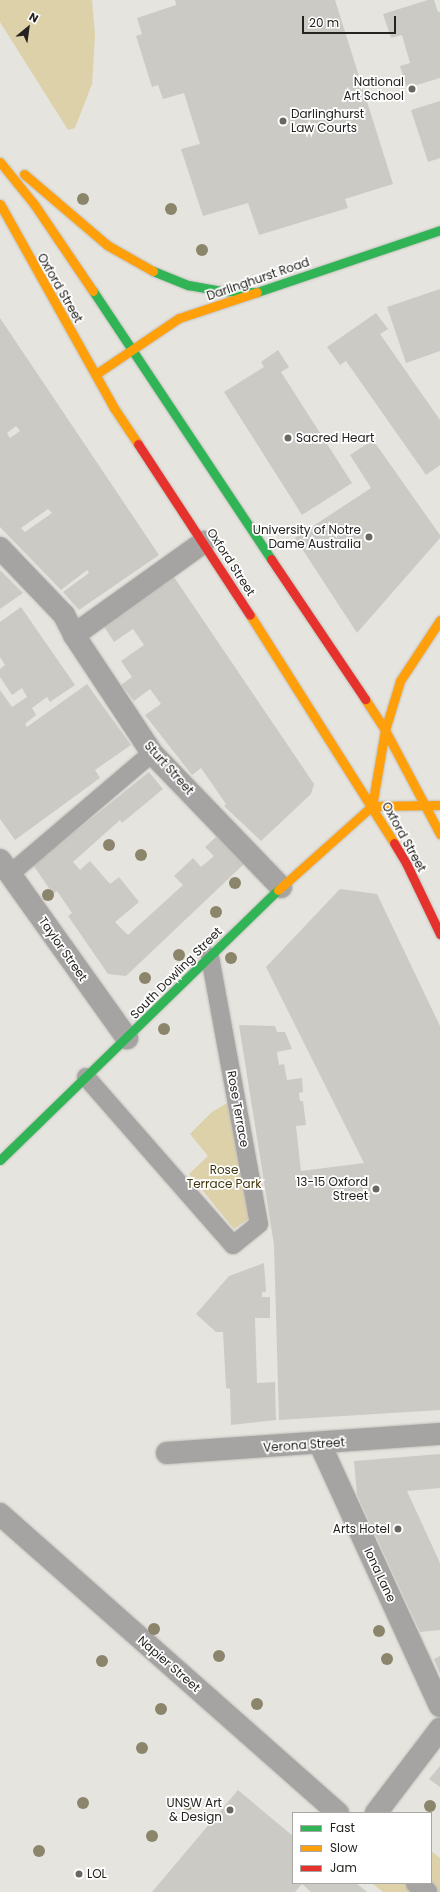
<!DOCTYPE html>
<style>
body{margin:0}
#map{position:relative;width:440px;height:1892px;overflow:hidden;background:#e6e4de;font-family:Poppins,sans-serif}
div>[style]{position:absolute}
.green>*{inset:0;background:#dcd1a9}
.building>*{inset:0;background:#cbcac5}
.roads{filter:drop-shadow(0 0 1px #c2c0bc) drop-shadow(0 0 1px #c2c0bc)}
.lane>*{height:18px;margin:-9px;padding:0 9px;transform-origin:9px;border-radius:9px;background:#a5a4a2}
.street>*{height:22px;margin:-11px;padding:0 11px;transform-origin:11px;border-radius:11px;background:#a5a4a2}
.fast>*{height:9px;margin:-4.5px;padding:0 4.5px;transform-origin:4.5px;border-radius:4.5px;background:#30b455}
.slow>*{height:9px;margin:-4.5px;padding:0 4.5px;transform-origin:4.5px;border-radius:4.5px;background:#ff9f0a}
.jam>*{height:9px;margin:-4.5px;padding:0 4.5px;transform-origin:4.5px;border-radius:4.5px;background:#e5322d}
.trees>*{width:12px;height:12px;margin:-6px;border-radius:50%;background:#8b856b}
.dots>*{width:11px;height:11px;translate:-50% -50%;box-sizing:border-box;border:2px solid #fff;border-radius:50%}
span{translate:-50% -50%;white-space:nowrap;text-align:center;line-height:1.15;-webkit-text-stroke:3.5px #fff;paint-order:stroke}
.poi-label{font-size:12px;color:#24231f}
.right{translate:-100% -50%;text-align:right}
.left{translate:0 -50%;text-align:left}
.street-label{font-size:12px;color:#24231f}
.park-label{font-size:12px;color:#41370d}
.legend{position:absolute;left:292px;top:1812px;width:140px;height:72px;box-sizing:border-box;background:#fff;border:1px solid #a7a7a5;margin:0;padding:5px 7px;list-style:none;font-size:12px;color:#24231f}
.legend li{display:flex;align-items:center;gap:8px;height:20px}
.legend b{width:20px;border:1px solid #a7a7a5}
.north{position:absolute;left:8px;top:8px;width:40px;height:40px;-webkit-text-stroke:3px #fff;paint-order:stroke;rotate:29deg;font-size:11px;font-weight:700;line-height:16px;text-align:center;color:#24231f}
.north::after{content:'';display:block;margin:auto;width:14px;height:18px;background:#24231f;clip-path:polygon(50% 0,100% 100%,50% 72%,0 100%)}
.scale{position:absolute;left:302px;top:16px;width:94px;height:18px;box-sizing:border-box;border:2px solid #24231f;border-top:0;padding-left:5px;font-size:12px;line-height:14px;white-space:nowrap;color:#24231f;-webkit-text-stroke:3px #fff;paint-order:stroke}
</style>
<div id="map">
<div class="green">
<div style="clip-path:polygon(0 0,92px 0,95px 35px,92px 84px,75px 128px,68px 130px,0 22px)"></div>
<div style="clip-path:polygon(236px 1098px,257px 1213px,234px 1229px,189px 1174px,208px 1156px,190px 1134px,212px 1112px)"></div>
<div style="clip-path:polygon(431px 1851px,440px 1858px,440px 1892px,383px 1892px,372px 1883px,431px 1883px)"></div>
</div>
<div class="building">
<div style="clip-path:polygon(175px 0,335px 0,393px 184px,345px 199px,348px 208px,259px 235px,248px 203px,203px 216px,181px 149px,200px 144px,184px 93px,163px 99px,158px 85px,152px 87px,136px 36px,142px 34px,137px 18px,176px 5px)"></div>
<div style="clip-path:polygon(428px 0,434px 0,438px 12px,440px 12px,440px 78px,407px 88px,400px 66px,410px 63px,402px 35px,391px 38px,383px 14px)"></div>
<div style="clip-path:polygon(440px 101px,440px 158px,428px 162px,411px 110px)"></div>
<div style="clip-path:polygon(440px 289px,440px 351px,406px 363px,387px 307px)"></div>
<div style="clip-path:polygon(376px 313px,388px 329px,380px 334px,440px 420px,440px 465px,426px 475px,346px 361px,340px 365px,327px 347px)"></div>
<div style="clip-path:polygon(evenodd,0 318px,159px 555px,79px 610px,63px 592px,89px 573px,87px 570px,61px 590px,0 527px,0 318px,16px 426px,20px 431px,10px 438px,7px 433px,16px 426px,0 318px,48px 509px,52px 513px,25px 532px,21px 528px,48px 509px)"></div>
<div style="clip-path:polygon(278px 350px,289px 367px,281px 372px,352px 483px,302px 515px,224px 392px,264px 367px,261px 362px)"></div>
<div style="clip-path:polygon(373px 440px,440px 535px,440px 538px,357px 633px,295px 538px,371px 488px,350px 455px)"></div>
<div style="clip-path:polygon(0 570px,23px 593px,0 609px)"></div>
<div style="clip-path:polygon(174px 577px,314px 784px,311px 794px,261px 841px,224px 806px,226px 804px,201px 768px,192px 775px,145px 715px,161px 704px,150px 689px,134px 701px,121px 685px,132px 677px,121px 661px,144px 645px,133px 629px,114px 642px,103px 625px)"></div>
<div style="clip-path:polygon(21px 607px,75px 685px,50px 702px,47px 697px,32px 708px,36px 715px,25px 724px,27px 727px,87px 684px,131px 745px,95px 770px,100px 778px,15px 840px,0 819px,0 690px,12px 707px,27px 697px,22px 688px,12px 695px,0 677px,0 669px,5px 665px,0 657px,0 622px)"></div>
<div style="clip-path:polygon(149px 772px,163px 789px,122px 823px,120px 820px,73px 862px,80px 870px,90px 861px,110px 884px,119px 877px,139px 902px,115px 922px,128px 935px,183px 885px,174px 876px,193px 858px,201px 867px,214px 856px,205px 847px,217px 836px,244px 864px,126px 976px,108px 974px,68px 916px,72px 913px,57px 891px,53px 894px,33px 865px)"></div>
<div style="clip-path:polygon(340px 889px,377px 894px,440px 1026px,440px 1410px,279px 1420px,274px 1245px,239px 1025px,275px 1026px,277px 1032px,285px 1032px,292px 1049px,277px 1052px,279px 1065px,284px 1064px,287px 1080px,302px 1078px,303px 1092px,299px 1093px,300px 1101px,303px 1101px,306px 1125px,296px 1126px,301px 1171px,364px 1163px,266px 967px)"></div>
<div style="clip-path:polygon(264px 1263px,266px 1292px,262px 1292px,262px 1297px,270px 1297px,270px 1318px,255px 1318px,257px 1383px,275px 1382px,276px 1420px,231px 1425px,230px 1389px,226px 1388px,223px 1332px,216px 1332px,196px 1314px,229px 1276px)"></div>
<div style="clip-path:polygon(440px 1454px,440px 1488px,407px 1491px,440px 1563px,440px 1630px,420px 1632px,357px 1495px,354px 1461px)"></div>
<div style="clip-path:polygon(440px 1656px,440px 1674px,434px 1659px)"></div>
<div style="clip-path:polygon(440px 1766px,440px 1787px,429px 1779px)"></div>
<div style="clip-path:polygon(238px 1790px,293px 1836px,293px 1883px,356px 1883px,367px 1892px,311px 1892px,302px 1884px,295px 1892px,152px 1892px)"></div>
</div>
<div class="roads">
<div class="lane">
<div style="left:10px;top:874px;width:187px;rotate:-40.4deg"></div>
<div style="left:86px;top:1077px;width:223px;rotate:48.8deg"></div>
<div style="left:233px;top:1245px;width:33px;rotate:-39deg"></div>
<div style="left:259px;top:1224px;width:272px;rotate:-100.4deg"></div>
</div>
<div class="street">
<div style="left:0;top:548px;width:93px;rotate:46.3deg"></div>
<div style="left:64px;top:615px;width:22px;rotate:63deg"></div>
<div style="left:74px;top:635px;width:141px;rotate:56.5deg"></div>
<div style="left:152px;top:753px;width:186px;rotate:46.1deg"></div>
<div style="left:74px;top:635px;width:160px;rotate:-35.6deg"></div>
<div style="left:0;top:860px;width:219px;rotate:54.5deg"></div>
<div style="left:320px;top:1444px;width:288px;rotate:65.4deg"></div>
<div style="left:167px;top:1453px;width:274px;rotate:-4deg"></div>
<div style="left:0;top:1514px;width:451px;rotate:41.5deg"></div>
<div style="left:376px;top:1813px;width:106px;rotate:-52.7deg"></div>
<div style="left:417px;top:1883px;width:13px;rotate:45deg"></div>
</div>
<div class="fast">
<div style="left:153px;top:271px;width:38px;rotate:22deg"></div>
<div style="left:188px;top:285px;width:34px;rotate:10deg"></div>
<div style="left:221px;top:291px;width:35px;rotate:2deg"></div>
<div style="left:93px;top:291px;width:322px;rotate:56.4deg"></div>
<div style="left:257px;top:292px;width:193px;rotate:-18.7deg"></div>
<div style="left:0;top:1160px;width:388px;rotate:-44.2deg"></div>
</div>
<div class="slow">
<div style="left:0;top:162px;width:54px;rotate:51deg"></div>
<div style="left:34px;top:204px;width:105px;rotate:55.9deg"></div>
<div style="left:24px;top:174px;width:109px;rotate:40.5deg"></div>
<div style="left:107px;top:245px;width:53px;rotate:29.5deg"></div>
<div style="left:0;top:204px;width:234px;rotate:60.8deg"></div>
<div style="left:114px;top:408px;width:43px;rotate:56.3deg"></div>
<div style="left:96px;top:374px;width:100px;rotate:-34deg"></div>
<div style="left:179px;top:318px;width:82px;rotate:-18.4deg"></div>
<div style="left:250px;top:615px;width:270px;rotate:57.7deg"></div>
<div style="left:440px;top:620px;width:73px;rotate:123.3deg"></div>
<div style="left:400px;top:681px;width:51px;rotate:107deg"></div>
<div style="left:385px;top:730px;width:77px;rotate:99.7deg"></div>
<div style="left:372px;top:806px;width:68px;rotate:-0.8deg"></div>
<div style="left:365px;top:699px;width:37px;rotate:57deg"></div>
<div style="left:385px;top:730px;width:118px;rotate:62.1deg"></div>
<div style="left:278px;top:890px;width:126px;rotate:-41.8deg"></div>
</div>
<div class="jam">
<div style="left:138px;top:444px;width:204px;rotate:56.8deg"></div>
<div style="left:271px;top:559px;width:169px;rotate:56.1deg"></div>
<div style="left:394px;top:843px;width:23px;rotate:59deg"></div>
<div style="left:406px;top:863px;width:79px;rotate:64.4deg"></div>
</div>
</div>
<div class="trees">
<div style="left:83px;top:199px"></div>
<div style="left:171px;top:209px"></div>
<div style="left:202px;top:250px"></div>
<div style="left:109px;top:845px"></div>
<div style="left:141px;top:855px"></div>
<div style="left:235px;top:883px"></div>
<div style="left:48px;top:895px"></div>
<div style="left:216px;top:912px"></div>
<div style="left:179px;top:955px"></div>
<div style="left:231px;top:958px"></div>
<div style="left:145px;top:978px"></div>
<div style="left:164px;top:1029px"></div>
<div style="left:154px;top:1629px"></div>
<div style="left:379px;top:1631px"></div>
<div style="left:219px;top:1656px"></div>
<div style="left:387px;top:1659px"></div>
<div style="left:102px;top:1661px"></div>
<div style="left:257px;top:1704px"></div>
<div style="left:161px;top:1709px"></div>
<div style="left:142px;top:1748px"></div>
<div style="left:83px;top:1803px"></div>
<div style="left:188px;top:1804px"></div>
<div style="left:430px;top:1806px"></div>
<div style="left:152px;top:1836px"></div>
<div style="left:39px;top:1851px"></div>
</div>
<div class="dots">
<div style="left:412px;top:89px;background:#686762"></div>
<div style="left:283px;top:121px;background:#686762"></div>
<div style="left:288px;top:438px;background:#686762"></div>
<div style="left:369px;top:537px;background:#686762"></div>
<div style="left:376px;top:1189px;background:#686762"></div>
<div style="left:398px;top:1529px;background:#686762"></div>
<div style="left:230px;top:1810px;background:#686762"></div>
<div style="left:79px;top:1874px;background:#686762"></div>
</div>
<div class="poi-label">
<span class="right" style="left:404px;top:89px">National<br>Art School</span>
<span class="left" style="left:291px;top:121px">Darlinghurst<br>Law Courts</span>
<span class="left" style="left:296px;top:438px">Sacred Heart</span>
<span class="right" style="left:361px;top:537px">University of Notre<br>Dame Australia</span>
<span class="right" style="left:368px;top:1189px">13-15 Oxford<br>Street</span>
<span class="right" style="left:390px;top:1529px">Arts Hotel</span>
<span class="right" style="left:222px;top:1810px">UNSW Art<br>&amp; Design</span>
<span class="left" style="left:87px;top:1874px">LOL</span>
</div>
<div class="street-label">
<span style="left:258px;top:279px;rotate:-19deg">Darlinghurst Road</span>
<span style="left:60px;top:288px;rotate:60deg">Oxford Street</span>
<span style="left:231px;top:562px;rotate:57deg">Oxford Street</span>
<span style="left:169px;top:768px;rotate:48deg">Sturt Street</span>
<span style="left:404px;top:837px;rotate:61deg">Oxford Street</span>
<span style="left:63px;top:949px;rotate:55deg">Taylor Street</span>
<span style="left:176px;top:973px;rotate:-45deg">South Dowling Street</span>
<span style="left:238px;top:1109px;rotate:80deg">Rose Terrace</span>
<span style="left:304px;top:1445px;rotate:-4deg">Verona Street</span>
<span style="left:380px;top:1575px;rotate:65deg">Iona Lane</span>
<span style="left:169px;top:1664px;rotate:41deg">Napier Street</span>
</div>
<div class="park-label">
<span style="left:224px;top:1177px">Rose<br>Terrace Park</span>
</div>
<ul class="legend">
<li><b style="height:5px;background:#30b455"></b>Fast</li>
<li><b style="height:5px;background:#ff9f0a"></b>Slow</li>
<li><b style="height:5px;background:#e5322d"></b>Jam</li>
</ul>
<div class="north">N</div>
<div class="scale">20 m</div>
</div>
